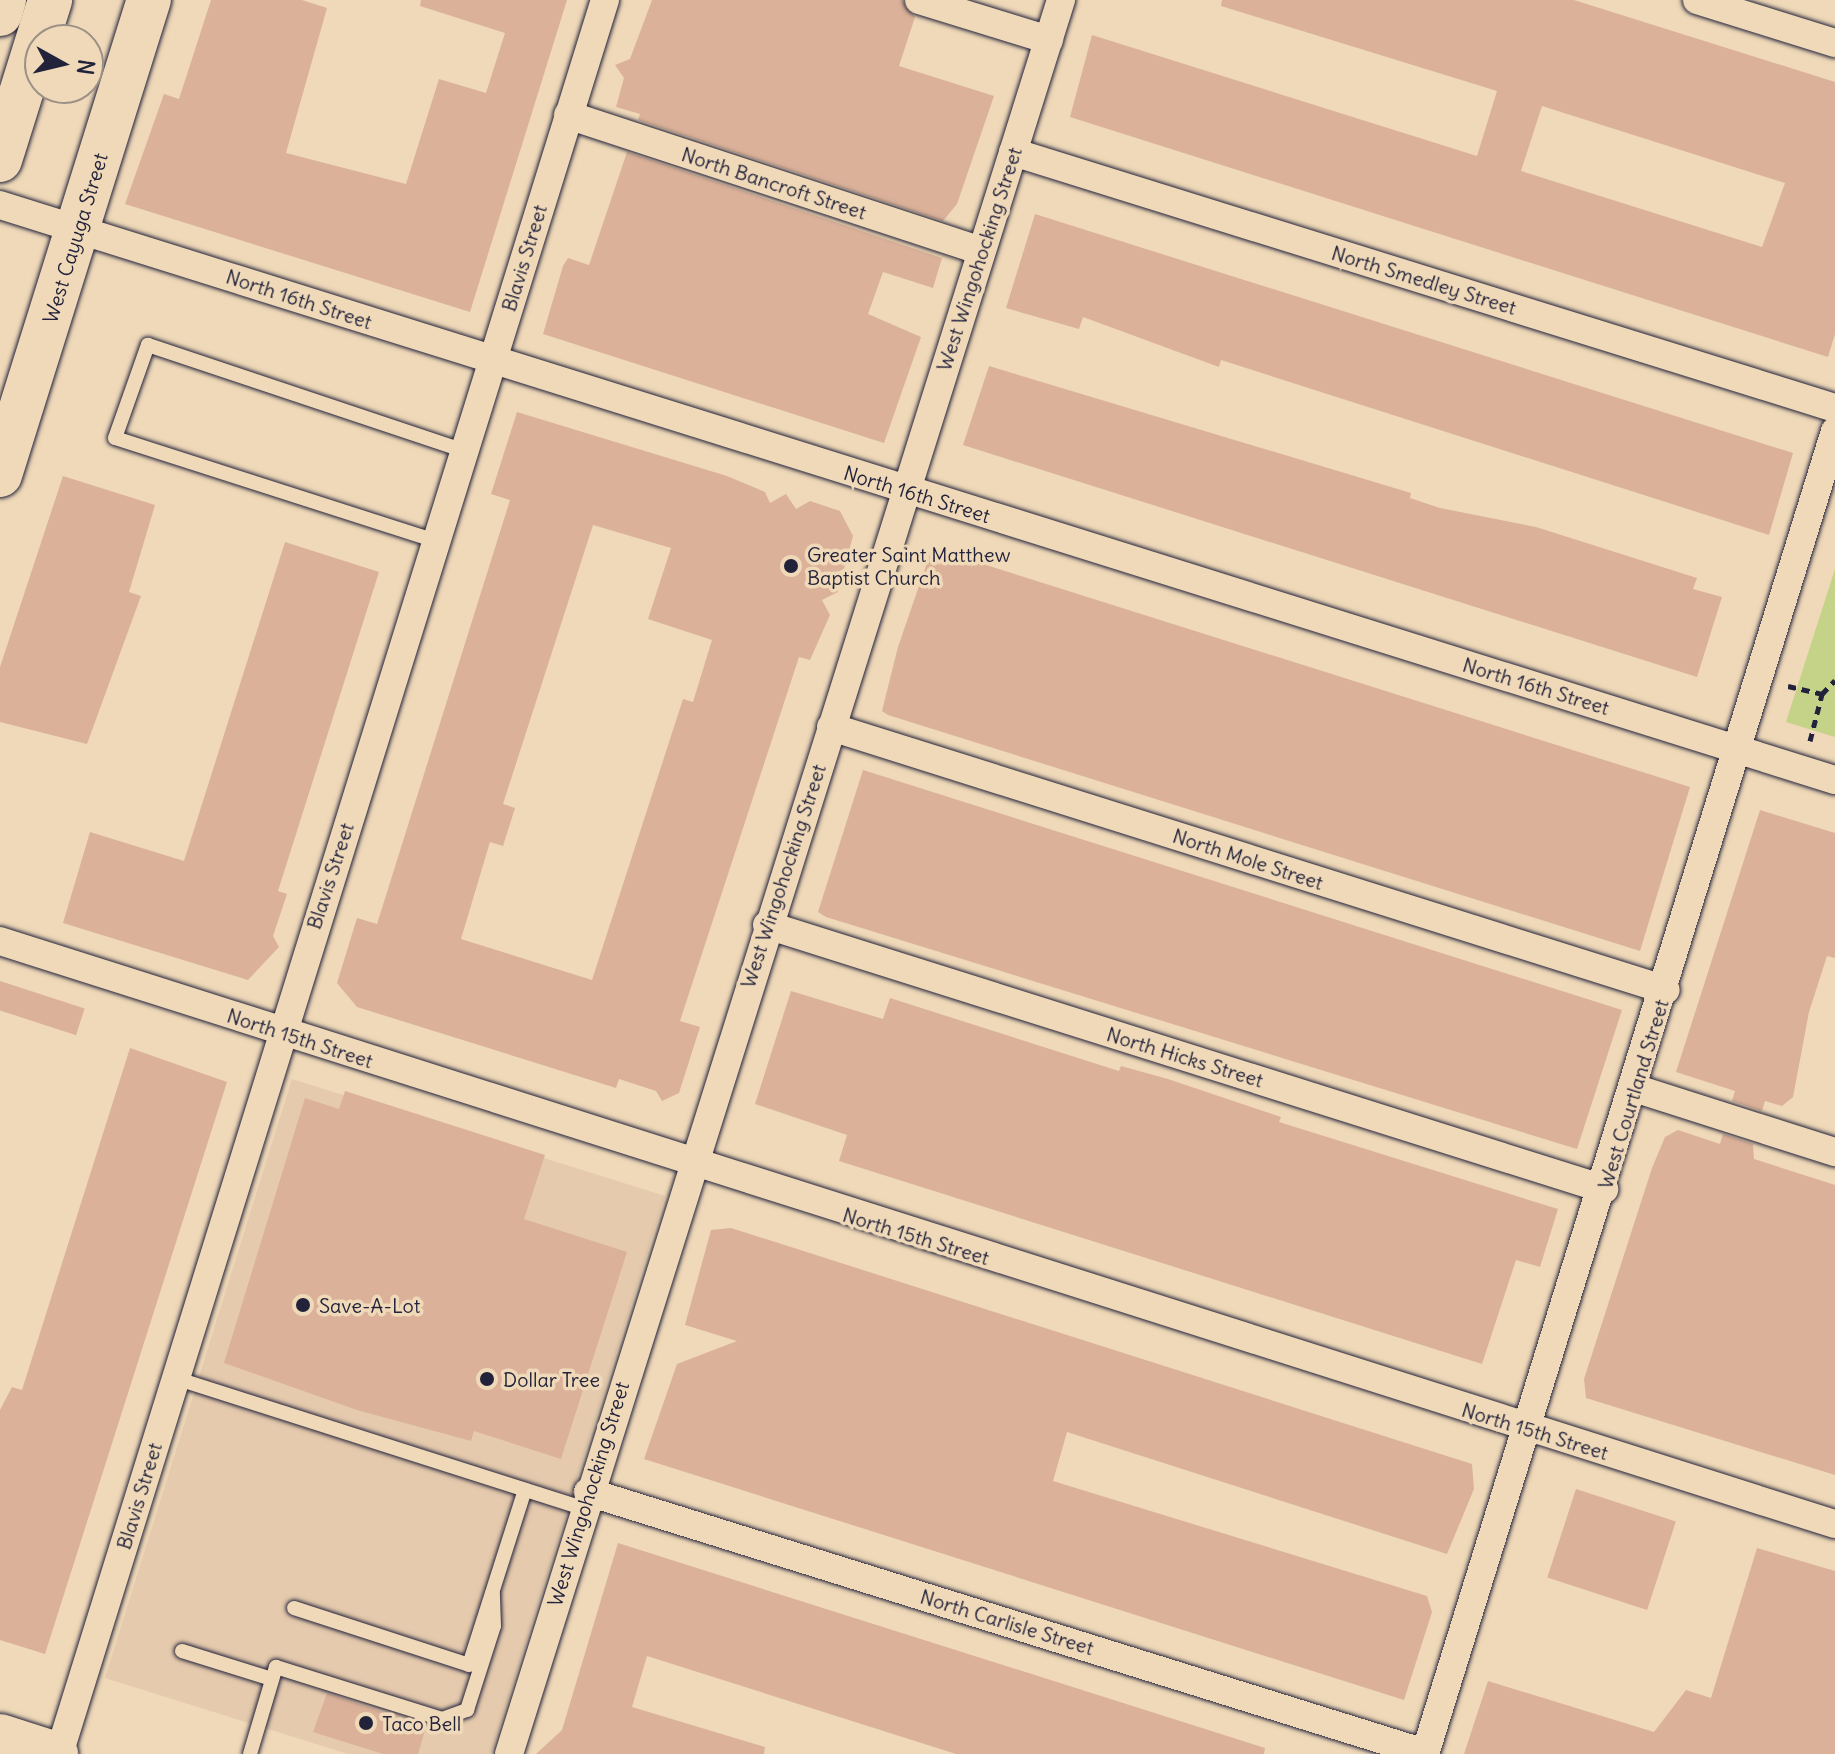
<!DOCTYPE html>
<style>
body{margin:0}
#map{position:relative;width:1835px;height:1754px;overflow:hidden;background:#efd9b8;font-family:Delius,sans-serif}
div>[style]{position:absolute}
.built>*{inset:0;background:#e5caad}
.green>*{inset:0;background:#c4d387}
.building>*{inset:0;background:#dbb299;transform-origin:0 0}
.path>*{height:5px;margin-top:-2.5px;transform-origin:0;background:repeating-linear-gradient(90deg,#22223b 0 8px,transparent 0 14px)}
.roads{filter:drop-shadow(0 0 2px #22223b) drop-shadow(0 0 2px #22223b)}
.lane>*{height:14px;margin:-7px;padding:0 7px;transform-origin:7px;border-radius:7px;background:#efd9b8}
.street>*{height:28px;margin:-14px;padding:0 14px;transform-origin:14px;border-radius:14px;background:#efd9b8}
.primary>*{height:44px;margin:-22px;padding:0 22px;transform-origin:22px;border-radius:22px;background:#efd9b8}
.highway>*{height:44px;margin:-22px;padding:0 22px;transform-origin:22px;border-radius:22px;background:#efd9b8}
.dots>*{width:22px;height:22px;translate:-50% -50%;box-sizing:border-box;border:4px solid #efd9b8;border-radius:50%}
span{translate:-50% -50%;white-space:nowrap;text-align:center;line-height:1.15;-webkit-text-stroke:7px #efd9b8;paint-order:stroke}
.street-label{font-size:20px;color:#22223b}
.poi-label{font-size:20px;color:#22223b}
.left{translate:0 -50%;text-align:left}
.north{position:absolute;left:24px;top:24px;width:80px;height:80px;box-sizing:border-box;background:#efd9b8;border:2px solid #9d9086;border-radius:50%;rotate:98deg;font-size:22px;font-weight:700;line-height:32px;text-align:center;color:#22223b}
.north::after{content:'';display:block;margin:auto;width:28px;height:36px;background:#22223b;clip-path:polygon(50% 0,100% 100%,50% 72%,0 100%)}
</style>
<div id="map">
<div class="built">
<div style="clip-path:polygon(292px 1079px,665px 1196px,491px 1754px,348px 1754px,105px 1678px)"></div>
</div>
<div class="green">
<div style="clip-path:polygon(1835px 569px,1835px 737px,1786px 722px)"></div>
</div>
<div class="building">
<div style="clip-path:polygon(211px 0,302px 0,327px 8px,286px 153px,406px 184px,439px 79px,486px 93px,505px 33px,420px 6px,421px 0,567px 0,470px 312px,125px 204px,164px 94px,179px 99px)"></div>
<div style="clip-path:polygon(652px 0,902px 0,915px 17px,899px 66px,994px 96px,957px 204px,943px 221px,638px 120px,640px 114px,616px 107px,624px 78px,615px 65px,630px 59px)"></div>
<div style="clip-path:polygon(evenodd,1222px 0,1574px 0,1835px 82px,1835px 334px,1828px 357px,1070px 117px,1092px 35px,1477px 156px,1497px 91px,1221px 6px,1222px 0,1542px 106px,1785px 183px,1762px 247px,1521px 171px,1542px 106px)"></div>
<div style="clip-path:polygon(627px 152px,942px 258px,933px 288px,883px 272px,868px 314px,921px 337px,884px 443px,543px 334px,563px 266px,568px 258px,589px 265px)"></div>
<div style="clip-path:polygon(1035px 214px,1793px 453px,1769px 535px,1221px 360px,1219px 367px,1083px 317px,1079px 329px,1006px 308px)"></div>
<div style="clip-path:polygon(989px 366px,1411px 493px,1410px 498px,1440px 508px,1536px 527px,1697px 578px,1693px 589px,1722px 597px,1697px 677px,963px 445px)"></div>
<div style="clip-path:polygon(evenodd,517px 412px,727px 476px,765px 492px,770px 503px,786px 494px,796px 509px,810px 501px,840px 511px,853px 536px,844px 569px,830px 575px,838px 592px,822px 600px,830px 615px,810px 660px,799px 657px,680px 1021px,700px 1027px,679px 1093px,662px 1101px,656px 1091px,619px 1079px,616px 1088px,357px 1007px,337px 983px,357px 918px,377px 924px,510px 500px,491px 494px,517px 412px,593px 525px,671px 548px,648px 619px,712px 640px,693px 702px,683px 699px,592px 980px,461px 939px,490px 842px,503px 846px,515px 808px,503px 804px,593px 525px)"></div>
<div style="clip-path:polygon(63px 476px,155px 505px,129px 592px,141px 596px,87px 744px,0 722px,0 667px)"></div>
<div style="clip-path:polygon(285px 542px,379px 572px,278px 891px,287px 894px,273px 936px,279px 947px,248px 980px,63px 923px,90px 832px,184px 861px)"></div>
<div style="clip-path:polygon(932px 548px,1690px 787px,1640px 951px,888px 715px,882px 711px,898px 647px)"></div>
<div style="clip-path:polygon(863px 770px,1622px 1010px,1577px 1149px,826px 917px,818px 912px)"></div>
<div style="clip-path:polygon(1760px 810px,1835px 833px,1835px 958px,1827px 956px,1809px 1012px,1793px 1097px,1782px 1106px,1765px 1101px,1762px 1111px,1732px 1101px,1735px 1091px,1676px 1072px)"></div>
<div style="left:0;top:981px;width:89px;height:28px;rotate:18deg"></div>
<div style="clip-path:polygon(791px 991px,883px 1019px,890px 998px,1119px 1071px,1121px 1066px,1168px 1079px,1281px 1117px,1279px 1122px,1558px 1209px,1540px 1267px,1516px 1260px,1482px 1364px,839px 1161px,847px 1135px,755px 1104px)"></div>
<div style="clip-path:polygon(130px 1048px,227px 1082px,45px 1654px,0 1640px,0 1410px,12px 1387px,22px 1390px)"></div>
<div style="clip-path:polygon(345px 1091px,545px 1155px,524px 1219px,627px 1252px,561px 1459px,474px 1431px,471px 1441px,357px 1410px,224px 1363px,305px 1098px,339px 1109px)"></div>
<div style="clip-path:polygon(1678px 1130px,1720px 1144px,1723px 1134px,1753px 1144px,1754px 1159px,1835px 1185px,1835px 1475px,1586px 1398px,1584px 1379px,1652px 1168px,1665px 1137px)"></div>
<div style="clip-path:polygon(731px 1228px,1472px 1464px,1474px 1489px,1447px 1554px,1067px 1432px,1053px 1481px,1427px 1596px,1432px 1612px,1404px 1700px,644px 1459px,677px 1364px,737px 1341px,685px 1325px,711px 1230px)"></div>
<div style="left:1576px;top:1489px;width:105px;height:93px;rotate:18deg"></div>
<div style="clip-path:polygon(618px 1543px,1265px 1748px,1264px 1754px,956px 1754px,647px 1656px,632px 1707px,765px 1747px,764px 1754px,536px 1754px,562px 1730px)"></div>
<div style="clip-path:polygon(1757px 1548px,1835px 1571px,1835px 1754px,1464px 1754px,1488px 1681px,1654px 1732px,1686px 1690px,1711px 1698px)"></div>
<div style="clip-path:polygon(327px 1693px,426px 1727px,418px 1754px,383px 1754px,313px 1732px)"></div>
</div>
<div class="path">
<div style="left:1788px;top:686px;width:35px;rotate:13deg"></div>
<div style="left:1810px;top:741px;width:49px;rotate:-75.7deg"></div>
<div style="left:1822px;top:694px;width:19px;rotate:-47deg"></div>
</div>
<div class="roads">
<div class="lane">
<div style="left:436px;top:541px;width:337px;rotate:-162.2deg"></div>
<div style="left:115px;top:438px;width:99px;rotate:-70.5deg"></div>
<div style="left:148px;top:345px;width:333px;rotate:18.5deg"></div>
<div style="left:175px;top:1378px;width:428px;rotate:17.7deg"></div>
<div style="left:294px;top:1608px;width:184px;rotate:18deg"></div>
<div style="left:469px;top:1665px;width:184px;rotate:-72.3deg"></div>
<div style="left:182px;top:1651px;width:94px;rotate:17.3deg"></div>
<div style="left:250px;top:1754px;width:91px;rotate:-73.4deg"></div>
<div style="left:276px;top:1667px;width:174px;rotate:17.4deg"></div>
<div style="left:442px;top:1719px;width:27px;rotate:-20deg"></div>
<div style="left:467px;top:1710px;width:88px;rotate:-72.2deg"></div>
<div style="left:494px;top:1626px;width:34px;rotate:-92deg"></div>
</div>
<div class="street">
<div style="left:919px;top:0;width:136px;rotate:17.1deg"></div>
<div style="left:1697px;top:0;width:145px;rotate:17.3deg"></div>
<div style="left:568px;top:115px;width:435px;rotate:18.2deg"></div>
<div style="left:1013px;top:152px;width:861px;rotate:17.3deg"></div>
<div style="left:0;top:205px;width:1923px;rotate:17.4deg"></div>
<div style="left:831px;top:727px;width:875px;rotate:17.48deg"></div>
<div style="left:767px;top:925px;width:878px;rotate:17.51deg"></div>
<div style="left:0;top:941px;width:1925px;rotate:17.63deg"></div>
<div style="left:1634px;top:1088px;width:211px;rotate:17.7deg"></div>
<div style="left:588px;top:1492px;width:877px;rotate:17.32deg"></div>
<div style="left:59px;top:1754px;width:1837px;rotate:-72.71deg"></div>
<div style="left:509px;top:1754px;width:1839px;rotate:-72.53deg"></div>
<div style="left:1425px;top:1754px;width:1385px;rotate:-72.78deg"></div>
</div>
<div class="primary">
<div style="left:0;top:475px;width:498px;rotate:-72.6deg"></div>
<div style="left:0;top:1736px;width:59px;rotate:17.8deg"></div>
</div>
<div class="highway">
<div style="left:0;top:14px;width:15px;rotate:-74deg"></div>
<div style="left:0;top:160px;width:168px;rotate:-72.6deg"></div>
</div>
</div>
<div class="dots">
<div style="left:791px;top:566px;background:#22223b"></div>
<div style="left:303px;top:1305px;background:#22223b"></div>
<div style="left:487px;top:1379px;background:#22223b"></div>
<div style="left:366px;top:1723px;background:#22223b"></div>
</div>
<div class="street-label">
<span style="left:774px;top:183px;rotate:18deg">North Bancroft Street</span>
<span style="left:75px;top:238px;rotate:-73deg">West Cayuga Street</span>
<span style="left:524px;top:258px;rotate:-73deg">Blavis Street</span>
<span style="left:979px;top:259px;rotate:-72deg">West Wingohocking Street</span>
<span style="left:1424px;top:280px;rotate:17deg">North Smedley Street</span>
<span style="left:299px;top:299px;rotate:18deg">North 16th Street</span>
<span style="left:917px;top:494px;rotate:17deg">North 16th Street</span>
<span style="left:1536px;top:686px;rotate:17deg">North 16th Street</span>
<span style="left:1248px;top:859px;rotate:18deg">North Mole Street</span>
<span style="left:330px;top:876px;rotate:-72deg">Blavis Street</span>
<span style="left:783px;top:876px;rotate:-72deg">West Wingohocking Street</span>
<span style="left:300px;top:1038px;rotate:18deg">North 15th Street</span>
<span style="left:1185px;top:1057px;rotate:17deg">North Hicks Street</span>
<span style="left:1633px;top:1094px;rotate:-73deg">West Courtland Street</span>
<span style="left:916px;top:1236px;rotate:17deg">North 15th Street</span>
<span style="left:1535px;top:1431px;rotate:17deg">North 15th Street</span>
<span style="left:588px;top:1494px;rotate:-73deg">West Wingohocking Street</span>
<span style="left:139px;top:1496px;rotate:-73deg">Blavis Street</span>
<span style="left:1007px;top:1622px;rotate:17deg">North Carlisle Street</span>
</div>
<div class="poi-label">
<span class="left" style="left:807px;top:566px">Greater Saint Matthew<br>Baptist Church</span>
<span class="left" style="left:319px;top:1305px">Save-A-Lot</span>
<span class="left" style="left:503px;top:1379px">Dollar Tree</span>
<span class="left" style="left:382px;top:1723px">Taco Bell</span>
</div>
<div class="north">N</div>
</div>
